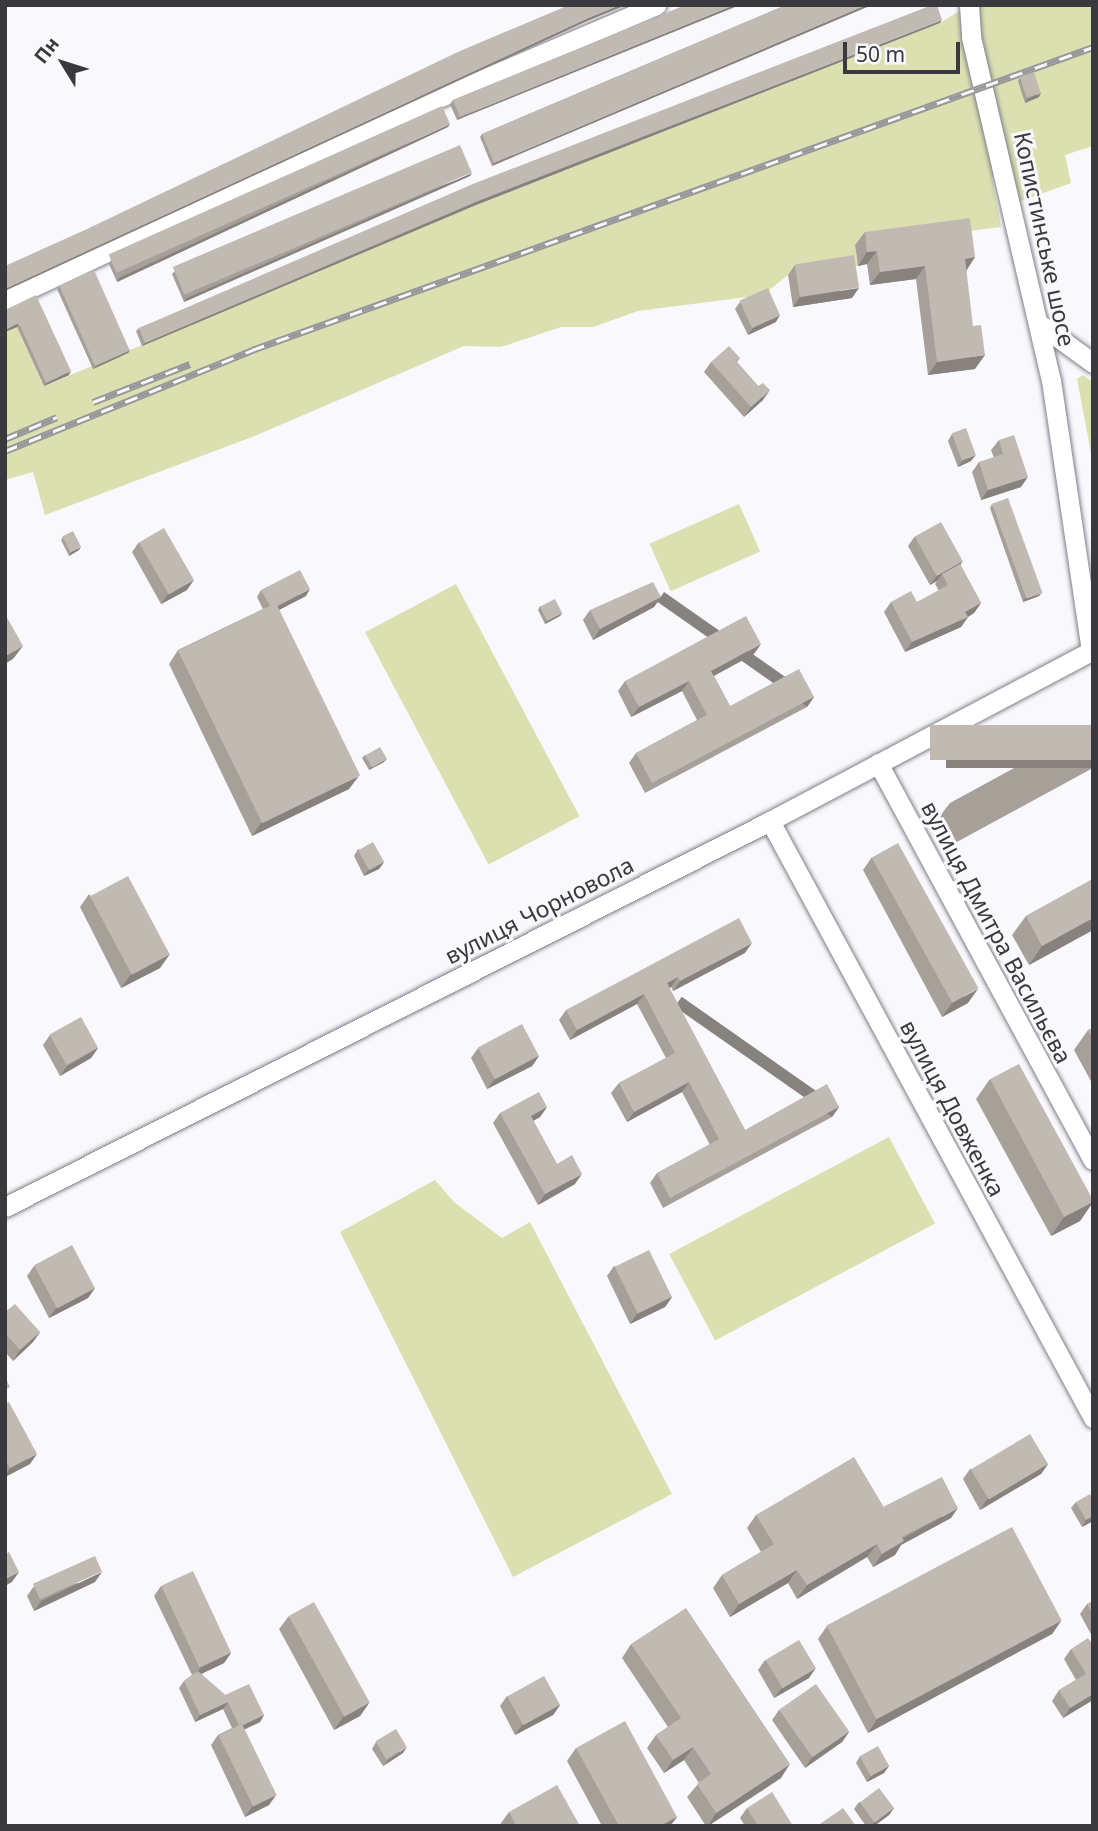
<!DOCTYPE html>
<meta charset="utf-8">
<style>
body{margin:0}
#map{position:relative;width:1098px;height:1831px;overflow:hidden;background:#f9f9fd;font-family:"Noto Sans",sans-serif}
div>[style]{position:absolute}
.green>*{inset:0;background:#dce0b1;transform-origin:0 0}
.roads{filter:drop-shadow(0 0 2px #7e7f88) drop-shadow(0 0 2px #7e7f88)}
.minor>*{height:19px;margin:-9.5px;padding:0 9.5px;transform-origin:9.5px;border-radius:9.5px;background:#fff}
.rail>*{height:7px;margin-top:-3.5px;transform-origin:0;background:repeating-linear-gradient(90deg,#f9f9fd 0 13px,#97979b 0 26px);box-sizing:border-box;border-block:2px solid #97979b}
.wall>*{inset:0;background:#a6a099}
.shaded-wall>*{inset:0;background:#87827d;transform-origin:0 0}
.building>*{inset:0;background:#c1bab2;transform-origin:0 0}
span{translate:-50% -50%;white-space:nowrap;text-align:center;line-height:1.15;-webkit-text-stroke:6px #f9f9fd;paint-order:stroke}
.street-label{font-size:23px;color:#3a3a3e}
.frame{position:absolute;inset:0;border:7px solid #3a3a3e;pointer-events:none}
.north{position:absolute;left:28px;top:28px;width:70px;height:70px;-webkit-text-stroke:5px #f9f9fd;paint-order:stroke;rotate:308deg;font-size:19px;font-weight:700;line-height:28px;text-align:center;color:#3a3a3e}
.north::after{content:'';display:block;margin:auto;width:24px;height:32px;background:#3a3a3e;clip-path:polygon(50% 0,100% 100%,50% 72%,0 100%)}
.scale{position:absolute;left:843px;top:42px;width:117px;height:32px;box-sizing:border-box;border:4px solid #3a3a3e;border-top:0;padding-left:9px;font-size:21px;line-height:24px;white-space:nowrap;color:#3a3a3e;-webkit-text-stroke:5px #f9f9fd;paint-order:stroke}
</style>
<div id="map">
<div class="green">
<div style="clip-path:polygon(969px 5px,1093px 5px,1093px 146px,1065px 155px,1071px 183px,1013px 204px,1004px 170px,992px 177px,1001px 227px,855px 246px,858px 266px,788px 275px,763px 295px,638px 311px,593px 327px,561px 327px,501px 347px,464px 346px,252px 437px,45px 515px,33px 472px,5px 480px,5px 332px,17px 327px,44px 386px,476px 205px,940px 23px)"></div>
<div style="clip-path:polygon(1083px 375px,1093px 382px,1092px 458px,1077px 379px)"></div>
<div style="left:739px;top:504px;width:52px;height:98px;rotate:66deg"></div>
<div style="left:456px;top:584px;width:263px;height:103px;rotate:62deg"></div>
<div style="left:889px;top:1137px;width:98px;height:249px;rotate:62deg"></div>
<div style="clip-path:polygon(435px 1180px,454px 1202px,502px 1238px,530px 1222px,672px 1494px,513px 1577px,340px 1232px)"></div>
</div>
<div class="roads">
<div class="minor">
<div style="left:969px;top:5px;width:32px;rotate:86deg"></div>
<div style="left:971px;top:37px;width:352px;rotate:76.9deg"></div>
<div style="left:1051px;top:380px;width:274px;rotate:81.6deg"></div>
<div style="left:5px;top:300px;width:409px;rotate:-25.3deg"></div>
<div style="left:375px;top:125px;width:306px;rotate:-23.1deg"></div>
<div style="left:1038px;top:323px;width:68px;rotate:36deg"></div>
<div style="left:878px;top:763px;width:451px;rotate:61.6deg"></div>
<div style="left:770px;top:821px;width:679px;rotate:61.58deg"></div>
<div style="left:5px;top:1207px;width:857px;rotate:-26.77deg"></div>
<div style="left:770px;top:821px;width:365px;rotate:-27.9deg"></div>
</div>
</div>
<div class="rail">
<div style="left:93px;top:402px;width:104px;rotate:-21.4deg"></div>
<div style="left:5px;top:439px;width:56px;rotate:-22.9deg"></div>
<div style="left:5px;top:451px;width:267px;rotate:-22.2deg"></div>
<div style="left:252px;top:350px;width:894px;rotate:-19.81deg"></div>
</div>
<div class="wall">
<div style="clip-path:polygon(686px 5px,457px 120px,450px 104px,453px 100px)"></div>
<div style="clip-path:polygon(786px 5px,492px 166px,480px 137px,482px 134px)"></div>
<div style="clip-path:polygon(940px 23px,476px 205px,142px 346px,136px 331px,139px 328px)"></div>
<div style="clip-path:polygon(1020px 77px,1039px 97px,1025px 103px,1018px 81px)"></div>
<div style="clip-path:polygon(448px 127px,117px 282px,109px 264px,111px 260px)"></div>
<div style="clip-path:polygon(470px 176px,184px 302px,172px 274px,175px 271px)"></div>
<div style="clip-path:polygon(865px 232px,975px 257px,966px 271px,975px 369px,928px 375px,916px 279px,870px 285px,867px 264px,858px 266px,855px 245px)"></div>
<div style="clip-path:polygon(795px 265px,852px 298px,793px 307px,788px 275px)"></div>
<div style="clip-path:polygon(60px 286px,130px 350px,128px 353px,93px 369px,57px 289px)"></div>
<div style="clip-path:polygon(740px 302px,776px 322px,748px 335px,735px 309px)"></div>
<div style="clip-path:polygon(5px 310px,69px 375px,44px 386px,17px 327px,5px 332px)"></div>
<div style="clip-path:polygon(740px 358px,737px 362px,758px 386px,763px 400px,744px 417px,704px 372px,711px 362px)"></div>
<div style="clip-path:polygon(952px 434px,971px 461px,958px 467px,948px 441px)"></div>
<div style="clip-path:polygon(999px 440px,1021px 487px,981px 500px,972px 472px,979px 462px,994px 458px,991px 450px)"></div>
<div style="clip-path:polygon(992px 504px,1039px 596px,1023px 602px,990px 508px)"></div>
<div style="clip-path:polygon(915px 536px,960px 564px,981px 603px,974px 613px,968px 617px,961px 627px,905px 652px,884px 612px,891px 602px,917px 602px,939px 591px,935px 584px,937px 581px,930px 585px,908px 546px)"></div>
<div style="clip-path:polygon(63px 537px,79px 550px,69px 556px,61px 540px)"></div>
<div style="clip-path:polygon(139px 542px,187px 590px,161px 604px,132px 552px)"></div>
<div style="clip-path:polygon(261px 590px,306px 596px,279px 610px,349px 789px,252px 836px,169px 664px,178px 650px,263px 609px,257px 597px)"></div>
<div style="clip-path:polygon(661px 597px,654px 607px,593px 640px,583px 620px,590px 610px)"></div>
<div style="clip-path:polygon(540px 606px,562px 613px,560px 616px,545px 624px,538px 610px)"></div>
<div style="clip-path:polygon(754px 654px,714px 676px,730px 706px,814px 697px,807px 707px,645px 793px,629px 763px,636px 753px,697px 720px,682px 691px,631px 717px,618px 691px,625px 681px)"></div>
<div style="clip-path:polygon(1093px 725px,1093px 768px,955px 843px,940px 816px,950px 803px)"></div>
<div style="clip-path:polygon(365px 755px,384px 762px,369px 770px,362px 758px)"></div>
<div style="clip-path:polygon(358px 849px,384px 862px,379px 869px,364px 876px,354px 856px)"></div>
<div style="clip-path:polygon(872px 857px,968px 1003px,942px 1017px,863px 870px)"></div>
<div style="clip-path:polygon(1093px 879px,1093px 930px,1029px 965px,1012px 935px,1026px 916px)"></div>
<div style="clip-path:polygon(89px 894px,160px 968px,121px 988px,80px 907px)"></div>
<div style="clip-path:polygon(745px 953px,673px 991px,671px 987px,669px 988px,745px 1130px,839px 1107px,832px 1117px,663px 1208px,650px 1183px,657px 1173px,710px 1145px,682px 1092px,627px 1122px,611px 1093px,619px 1083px,666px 1058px,637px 1004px,570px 1040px,559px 1020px,566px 1010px)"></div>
<div style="clip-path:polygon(1093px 1028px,1093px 1085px,1074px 1050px,1088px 1030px)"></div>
<div style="clip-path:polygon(50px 1035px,98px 1048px,91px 1058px,60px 1076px,43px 1045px)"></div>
<div style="clip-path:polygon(478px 1048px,539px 1056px,532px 1066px,487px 1089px,471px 1058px)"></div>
<div style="clip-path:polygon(990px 1079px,1093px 1200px,1093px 1202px,1080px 1221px,1051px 1236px,976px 1099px)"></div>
<div style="clip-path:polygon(547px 1107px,540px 1117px,533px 1121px,557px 1164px,575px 1184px,538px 1205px,493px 1123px,500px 1113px)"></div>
<div style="clip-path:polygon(34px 1266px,95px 1288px,88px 1298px,49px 1318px,27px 1276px)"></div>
<div style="clip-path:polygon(614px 1266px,672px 1297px,665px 1307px,630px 1324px,607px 1276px)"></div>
<div style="clip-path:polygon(5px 1312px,40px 1332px,33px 1342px,13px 1361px,5px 1352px)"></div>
<div style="clip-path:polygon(5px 1404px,30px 1464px,5px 1477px)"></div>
<div style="clip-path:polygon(1048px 1464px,1041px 1474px,980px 1510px,963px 1479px,970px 1469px)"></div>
<div style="clip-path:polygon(1076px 1502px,1093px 1521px,1082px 1527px,1071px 1508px)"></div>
<div style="clip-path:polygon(885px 1508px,951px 1518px,901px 1545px,895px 1555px,873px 1567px,867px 1557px,797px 1599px,788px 1583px,730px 1617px,713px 1588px,722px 1575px,761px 1552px,747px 1528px,756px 1515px)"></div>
<div style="clip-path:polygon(95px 1582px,34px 1611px,27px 1596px,34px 1586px)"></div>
<div style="clip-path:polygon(161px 1586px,231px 1653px,224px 1663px,201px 1674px,225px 1695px,264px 1715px,260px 1722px,244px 1729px,276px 1795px,269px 1805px,245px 1817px,211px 1745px,218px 1735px,232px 1728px,223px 1709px,195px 1722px,179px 1688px,184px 1681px,192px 1675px,154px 1596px)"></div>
<div style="clip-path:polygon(1093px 1601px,1093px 1638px,1080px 1614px,1087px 1604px)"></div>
<div style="clip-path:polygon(289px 1616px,369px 1703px,360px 1716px,334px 1730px,279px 1629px)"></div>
<div style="clip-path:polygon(1061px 1621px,1052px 1634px,868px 1733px,818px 1639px,827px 1626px)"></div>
<div style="clip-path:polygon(631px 1644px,781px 1778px,708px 1826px,706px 1826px,687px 1797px,699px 1783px,684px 1760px,664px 1773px,647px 1748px,656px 1735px,668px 1727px,622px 1658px)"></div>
<div style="clip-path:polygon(1093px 1645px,1093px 1700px,1063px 1718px,1052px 1701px,1059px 1690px,1076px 1680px,1064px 1659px,1071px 1649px)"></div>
<div style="clip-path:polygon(765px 1660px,809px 1678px,774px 1698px,758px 1670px)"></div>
<div style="clip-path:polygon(507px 1696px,560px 1705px,553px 1715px,515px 1735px,500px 1706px)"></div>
<div style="clip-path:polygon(779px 1710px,849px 1732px,842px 1742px,805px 1768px,772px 1720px)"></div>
<div style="clip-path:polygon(376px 1742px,403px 1753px,383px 1766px,372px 1749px)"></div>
<div style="clip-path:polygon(576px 1748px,677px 1817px,670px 1826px,602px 1826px,567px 1761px)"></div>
<div style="clip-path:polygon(860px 1756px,889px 1766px,884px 1773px,867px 1782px,856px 1763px)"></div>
<div style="clip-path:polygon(859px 1802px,894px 1808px,889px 1815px,874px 1826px,866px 1826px,854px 1809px)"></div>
<div style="clip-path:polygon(747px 1808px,793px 1826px,745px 1826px,740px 1818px)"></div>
<div style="clip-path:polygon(509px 1812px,580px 1826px,499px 1826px)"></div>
</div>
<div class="shaded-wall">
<div style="clip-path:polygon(620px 5px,626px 5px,585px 22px,5px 291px,5px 289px,588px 18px)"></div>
<div style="clip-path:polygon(734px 5px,740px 5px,457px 120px,460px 117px)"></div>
<div style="clip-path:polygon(866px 5px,872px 5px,492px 166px,494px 163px)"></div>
<div style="clip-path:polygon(942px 20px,940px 23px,476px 205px,142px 346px,145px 343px,478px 201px)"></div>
<div style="clip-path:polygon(1041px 93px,1039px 97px,1025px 103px,1027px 99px)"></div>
<div style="clip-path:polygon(450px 124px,448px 127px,117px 282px,119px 278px)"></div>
<div style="clip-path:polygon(472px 173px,470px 176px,184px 302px,187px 298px)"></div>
<div style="clip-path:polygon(877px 251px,867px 264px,858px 266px,867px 252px)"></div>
<div style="clip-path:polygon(975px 257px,966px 271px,965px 259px)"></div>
<div style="clip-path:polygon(925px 266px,916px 279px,870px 285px,880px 272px)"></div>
<div style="clip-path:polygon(859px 288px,852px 298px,793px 307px,800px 297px)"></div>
<div style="clip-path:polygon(780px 315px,776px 322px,748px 335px,753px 328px)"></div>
<div style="clip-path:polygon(19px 323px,17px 327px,5px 332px,5px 330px)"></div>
<div style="clip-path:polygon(130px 350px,128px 353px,93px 369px,96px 366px)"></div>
<div style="clip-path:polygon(985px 355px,975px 369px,928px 375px,937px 362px)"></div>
<div style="clip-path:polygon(71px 371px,69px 375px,44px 386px,46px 383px)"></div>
<div style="clip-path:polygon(770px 390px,763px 400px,744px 417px,751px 407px)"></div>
<div style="clip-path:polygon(976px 455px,971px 461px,958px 467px,963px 460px)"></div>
<div style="clip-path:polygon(1028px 477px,1021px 487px,981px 500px,988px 490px)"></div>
<div style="clip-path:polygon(81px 547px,79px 550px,69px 556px,71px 552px)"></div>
<div style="clip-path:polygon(963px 561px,956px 571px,942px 574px,937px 581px,930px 585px,937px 575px)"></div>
<div style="clip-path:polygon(194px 580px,187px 590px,161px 604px,168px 594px)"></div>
<div style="clip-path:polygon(310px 589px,306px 596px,267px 616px,271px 610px)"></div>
<div style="clip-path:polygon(1042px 593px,1039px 596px,1023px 602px,1025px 598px)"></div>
<div style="clip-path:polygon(661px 597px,654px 607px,593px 640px,600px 629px)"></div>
<div style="clip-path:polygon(981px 603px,974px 613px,966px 618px,968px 617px,961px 627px,905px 652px,912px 642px)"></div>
<div style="clip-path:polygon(562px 613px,560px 616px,545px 624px,547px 620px)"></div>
<div style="clip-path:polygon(761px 644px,754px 654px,704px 681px,711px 671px)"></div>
<div style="clip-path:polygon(23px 646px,13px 659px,5px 664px,5px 656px)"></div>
<div style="clip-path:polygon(689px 681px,682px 691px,631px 717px,639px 707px)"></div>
<div style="left:814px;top:697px;width:12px;height:183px;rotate:125deg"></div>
<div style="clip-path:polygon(387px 759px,384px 762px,369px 770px,371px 767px)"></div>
<div style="left:1093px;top:760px;width:8px;height:147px;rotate:90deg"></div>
<div style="clip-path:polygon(359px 776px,349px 789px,252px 836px,261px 823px)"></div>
<div style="clip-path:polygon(384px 862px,379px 869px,364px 876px,369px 869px)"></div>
<div style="clip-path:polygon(1093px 918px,1093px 930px,1029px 965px,1042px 946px)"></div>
<div style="clip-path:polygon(752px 943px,745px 953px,673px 991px,680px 981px)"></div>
<div style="clip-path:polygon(170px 954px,160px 968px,121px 988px,131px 974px)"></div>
<div style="clip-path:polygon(678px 977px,671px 987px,660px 993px,667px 983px)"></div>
<div style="clip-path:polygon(978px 989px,968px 1003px,942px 1017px,952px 1003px)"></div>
<div style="clip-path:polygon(644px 994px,637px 1004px,570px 1040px,577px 1030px)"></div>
<div style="clip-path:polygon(98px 1048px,91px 1058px,60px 1076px,67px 1066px)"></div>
<div style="clip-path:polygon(539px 1056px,532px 1066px,487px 1089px,495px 1079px)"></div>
<div style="clip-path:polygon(689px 1082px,682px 1092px,627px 1122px,634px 1112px)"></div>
<div style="clip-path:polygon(547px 1107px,540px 1117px,524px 1126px,531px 1116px)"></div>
<div style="left:839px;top:1107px;width:12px;height:192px;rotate:125deg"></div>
<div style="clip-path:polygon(582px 1174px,575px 1184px,538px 1205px,545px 1194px)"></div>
<div style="clip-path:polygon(1093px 1202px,1080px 1221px,1051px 1236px,1064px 1217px)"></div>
<div style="clip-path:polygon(95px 1288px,88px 1298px,49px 1318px,56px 1308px)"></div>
<div style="clip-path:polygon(672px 1297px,665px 1307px,630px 1324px,637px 1314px)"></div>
<div style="clip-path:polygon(40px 1332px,33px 1342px,13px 1361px,20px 1350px)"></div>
<div style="clip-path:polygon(37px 1454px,30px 1464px,5px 1477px,5px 1476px,10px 1468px)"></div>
<div style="clip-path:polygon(1048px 1464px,1041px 1474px,980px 1510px,987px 1499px)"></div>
<div style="clip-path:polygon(958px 1508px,951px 1518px,901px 1545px,895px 1555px,873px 1567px,882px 1554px,898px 1541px)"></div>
<div style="clip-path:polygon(1093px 1516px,1093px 1521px,1082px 1527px,1086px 1520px)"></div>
<div style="clip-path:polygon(877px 1544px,867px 1557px,797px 1599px,807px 1585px)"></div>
<div style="clip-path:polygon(797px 1570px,788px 1583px,730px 1617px,739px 1604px)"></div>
<div style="clip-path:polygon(19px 1572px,12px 1582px,5px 1586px,5px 1579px)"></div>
<div style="clip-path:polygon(102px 1572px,95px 1582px,34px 1611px,41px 1601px)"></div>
<div style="clip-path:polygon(1061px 1621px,1052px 1634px,868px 1733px,877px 1719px)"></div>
<div style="clip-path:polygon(231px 1653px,224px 1663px,193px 1678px,200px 1668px)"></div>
<div style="clip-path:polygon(816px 1668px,809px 1678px,774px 1698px,782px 1688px)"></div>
<div style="clip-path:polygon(1093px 1694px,1093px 1700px,1063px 1718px,1070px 1708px)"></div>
<div style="clip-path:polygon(228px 1702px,223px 1709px,195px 1722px,200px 1715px)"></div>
<div style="clip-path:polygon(369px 1703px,360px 1716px,334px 1730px,343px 1717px)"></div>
<div style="clip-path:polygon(560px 1705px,553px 1715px,515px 1735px,522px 1725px)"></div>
<div style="clip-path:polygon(264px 1715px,260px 1722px,235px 1734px,240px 1727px)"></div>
<div style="clip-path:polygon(849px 1732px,842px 1742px,805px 1768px,812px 1757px)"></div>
<div style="clip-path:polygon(407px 1747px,403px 1753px,383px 1766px,388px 1760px)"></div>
<div style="clip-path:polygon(693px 1747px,684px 1760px,664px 1773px,673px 1760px)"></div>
<div style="clip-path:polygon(790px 1764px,781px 1778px,708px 1826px,716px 1813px)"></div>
<div style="clip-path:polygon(889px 1766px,884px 1773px,867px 1782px,871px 1776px)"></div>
<div style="clip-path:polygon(276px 1795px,269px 1805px,245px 1817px,252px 1807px)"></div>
<div style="clip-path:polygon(894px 1808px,889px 1815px,874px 1826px,871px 1826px,874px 1822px)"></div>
<div style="clip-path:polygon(677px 1817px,670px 1826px,660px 1826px)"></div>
</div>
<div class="building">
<div style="clip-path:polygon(569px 5px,620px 5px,588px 18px,5px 289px,5px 266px,87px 229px,460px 51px)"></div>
<div style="clip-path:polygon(686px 5px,734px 5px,460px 117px,453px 100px)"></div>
<div style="clip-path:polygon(786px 5px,866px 5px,494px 163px,482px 134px)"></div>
<div style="clip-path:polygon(932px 5px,937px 5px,942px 20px,478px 201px,145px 343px,139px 328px,473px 184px)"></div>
<div style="left:1034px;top:72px;width:22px;height:15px;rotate:72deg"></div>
<div style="left:442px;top:106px;width:20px;height:365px;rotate:66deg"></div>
<div style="left:460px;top:145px;width:30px;height:312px;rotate:67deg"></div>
<div style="clip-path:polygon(970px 218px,975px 257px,965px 259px,973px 326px,981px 325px,985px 355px,937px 362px,925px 266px,880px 272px,877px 251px,867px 252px,865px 232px)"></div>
<div style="left:854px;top:255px;width:33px;height:60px;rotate:81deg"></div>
<div style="left:94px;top:270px;width:88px;height:38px;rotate:66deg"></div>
<div style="left:768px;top:288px;width:30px;height:31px;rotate:66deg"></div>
<div style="clip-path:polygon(36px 295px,71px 371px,46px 383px,19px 323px,5px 330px,5px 310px)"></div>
<div style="clip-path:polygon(729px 346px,740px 358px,736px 361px,758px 386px,763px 383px,770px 390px,751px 407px,711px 362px)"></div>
<div style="left:966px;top:428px;width:29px;height:15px;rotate:70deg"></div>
<div style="clip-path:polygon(1014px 435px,1028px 477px,988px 490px,979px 462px,1003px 454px,999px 440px)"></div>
<div style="left:1008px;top:498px;width:101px;height:17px;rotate:70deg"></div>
<div style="left:941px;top:522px;width:45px;height:30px;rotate:61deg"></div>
<div style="left:164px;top:528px;width:60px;height:29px;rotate:60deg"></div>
<div style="left:73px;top:531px;width:18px;height:12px;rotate:63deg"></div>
<div style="clip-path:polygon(960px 564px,981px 603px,965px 612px,968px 617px,912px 642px,891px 602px,911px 591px,917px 602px,948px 585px,942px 574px)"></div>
<div style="clip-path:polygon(300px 570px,310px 589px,277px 606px,276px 603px,270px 606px,261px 590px)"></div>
<div style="clip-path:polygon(653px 582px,661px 597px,600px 629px,590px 610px)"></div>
<div style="left:555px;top:599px;width:16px;height:17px;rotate:63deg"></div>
<div style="left:276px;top:603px;width:192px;height:109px;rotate:64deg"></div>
<div style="clip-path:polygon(5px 614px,23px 646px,5px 656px)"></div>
<div style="clip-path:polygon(746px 616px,761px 644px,711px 671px,730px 706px,799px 669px,814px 697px,652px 783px,636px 753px,707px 715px,689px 681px,639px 707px,625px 681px)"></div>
<div style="left:1093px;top:725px;width:35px;height:163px;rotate:90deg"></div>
<div style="left:380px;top:747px;width:14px;height:17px;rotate:60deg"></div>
<div style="left:373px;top:842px;width:23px;height:17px;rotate:61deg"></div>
<div style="left:898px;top:843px;width:166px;height:30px;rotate:61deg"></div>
<div style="left:128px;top:876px;width:89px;height:43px;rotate:62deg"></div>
<div style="clip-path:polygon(1093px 879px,1093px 918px,1042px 946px,1026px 916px)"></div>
<div style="clip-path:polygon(739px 918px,752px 943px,680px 981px,678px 977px,667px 983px,745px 1130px,827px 1084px,839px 1107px,670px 1198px,657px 1173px,719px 1139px,689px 1082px,634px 1112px,619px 1083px,675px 1053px,644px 994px,577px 1030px,566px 1010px)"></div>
<div style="left:81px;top:1017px;width:35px;height:36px;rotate:61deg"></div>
<div style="left:522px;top:1024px;width:36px;height:50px;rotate:62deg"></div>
<div style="clip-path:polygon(1093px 1028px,1093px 1040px,1088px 1030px)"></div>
<div style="clip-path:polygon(1019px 1064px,1093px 1200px,1093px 1202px,1064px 1217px,990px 1079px)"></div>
<div style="clip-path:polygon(539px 1092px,547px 1107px,531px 1116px,557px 1164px,572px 1155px,582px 1174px,545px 1194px,500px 1113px)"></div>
<div style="left:72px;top:1245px;width:49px;height:43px;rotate:62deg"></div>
<div style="left:649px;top:1250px;width:52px;height:38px;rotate:64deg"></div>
<div style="clip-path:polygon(15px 1304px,40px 1332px,20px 1350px,5px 1333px,5px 1312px)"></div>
<div style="clip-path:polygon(5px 1377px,10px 1387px,5px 1390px)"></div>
<div style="clip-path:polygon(9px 1402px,37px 1454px,10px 1468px,5px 1459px,5px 1404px)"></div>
<div style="left:1030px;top:1434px;width:35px;height:69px;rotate:59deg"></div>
<div style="clip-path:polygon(854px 1457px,904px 1541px,882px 1554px,877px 1544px,807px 1585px,797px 1570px,739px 1604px,722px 1575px,774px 1544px,756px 1515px)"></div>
<div style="left:942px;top:1477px;width:35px;height:65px;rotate:63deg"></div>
<div style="clip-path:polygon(1090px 1494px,1093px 1500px,1093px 1516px,1086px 1520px,1076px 1502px)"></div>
<div style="left:1012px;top:1527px;width:106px;height:210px;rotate:62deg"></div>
<div style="clip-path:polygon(9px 1552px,19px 1572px,5px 1579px,5px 1554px)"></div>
<div style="left:95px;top:1556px;width:17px;height:68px;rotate:66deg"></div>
<div style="left:193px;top:1571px;width:90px;height:35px;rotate:65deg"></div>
<div style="clip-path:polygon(1093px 1601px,1093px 1615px,1087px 1604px)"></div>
<div style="left:314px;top:1602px;width:115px;height:29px;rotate:61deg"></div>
<div style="clip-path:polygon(686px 1608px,790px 1764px,716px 1813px,697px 1784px,711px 1774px,693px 1747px,673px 1760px,656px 1735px,681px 1718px,631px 1644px)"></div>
<div style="clip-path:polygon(1088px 1638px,1093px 1645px,1093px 1694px,1070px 1708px,1059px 1690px,1086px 1674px,1071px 1649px)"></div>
<div style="left:799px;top:1640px;width:33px;height:39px;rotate:59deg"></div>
<div style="clip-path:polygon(198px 1671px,225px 1695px,249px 1684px,264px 1715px,243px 1725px,242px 1724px,239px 1725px,228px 1702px,200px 1715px,184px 1681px)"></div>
<div style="left:544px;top:1676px;width:33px;height:42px;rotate:61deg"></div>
<div style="left:816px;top:1684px;width:58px;height:45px;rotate:55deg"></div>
<div style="clip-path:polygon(625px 1721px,677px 1817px,660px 1826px,619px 1826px,576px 1748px)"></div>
<div style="left:242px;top:1724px;width:79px;height:26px;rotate:64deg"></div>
<div style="left:396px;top:1729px;width:21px;height:24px;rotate:59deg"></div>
<div style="left:878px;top:1746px;width:23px;height:21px;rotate:61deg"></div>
<div style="clip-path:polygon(557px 1785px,580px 1826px,516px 1826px,509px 1812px)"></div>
<div style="left:879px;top:1788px;width:25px;height:24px;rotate:53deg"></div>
<div style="clip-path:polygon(772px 1792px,793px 1826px,758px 1826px,747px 1808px)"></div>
<div style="clip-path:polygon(843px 1808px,856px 1826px,817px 1826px)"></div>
</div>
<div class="street-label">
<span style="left:1045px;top:239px;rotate:78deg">Копистинське шосе</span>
<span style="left:539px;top:910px;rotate:-27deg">вулиця Чорновола</span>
<span style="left:997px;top:932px;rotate:62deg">вулиця Дмитра Васильєва</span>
<span style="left:953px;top:1108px;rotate:62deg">вулиця Довженка</span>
</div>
<div class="frame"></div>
<div class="north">Пн</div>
<div class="scale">50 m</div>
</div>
